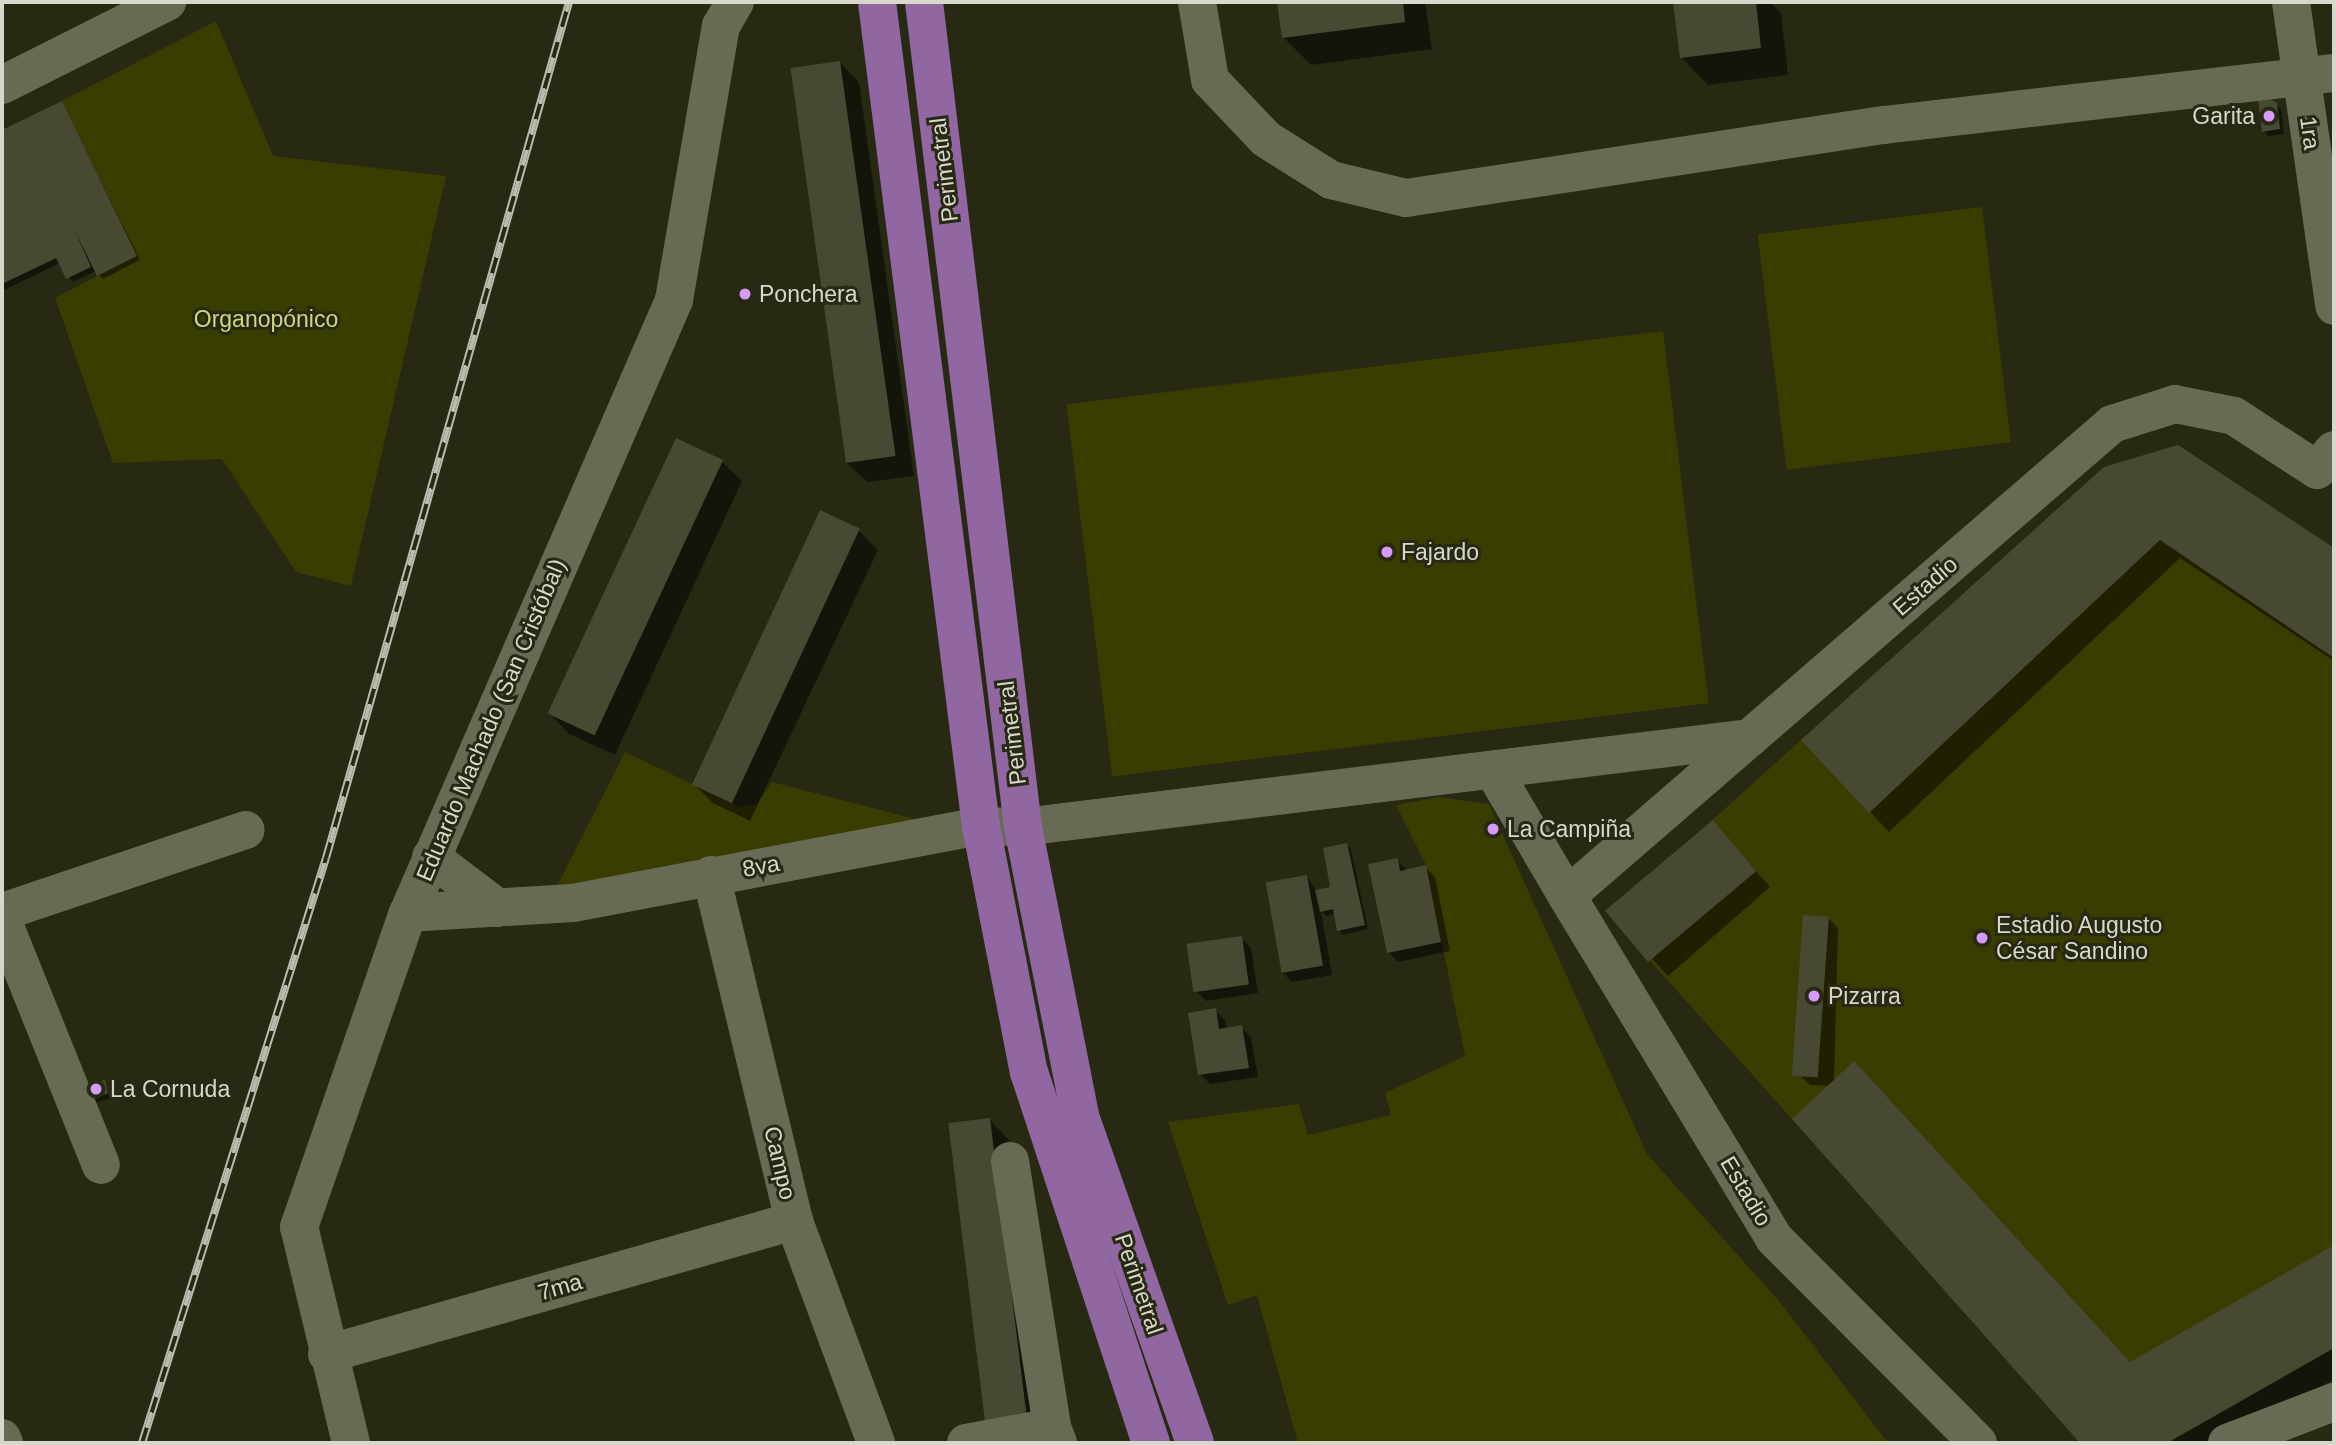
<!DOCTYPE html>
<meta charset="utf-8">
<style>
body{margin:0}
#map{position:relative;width:2336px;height:1445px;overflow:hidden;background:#272913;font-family:Helvetica,sans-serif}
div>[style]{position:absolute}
.green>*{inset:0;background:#3a3d00;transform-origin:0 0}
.shadow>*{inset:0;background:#0007}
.building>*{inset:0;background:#474932;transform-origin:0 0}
.minor>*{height:38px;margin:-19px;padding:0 19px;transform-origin:19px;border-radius:19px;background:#686b53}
.major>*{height:38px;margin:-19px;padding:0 19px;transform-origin:19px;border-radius:19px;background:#9167a2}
.rail>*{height:8px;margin-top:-4px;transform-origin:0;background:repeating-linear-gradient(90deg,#272913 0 16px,#babbad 0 32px);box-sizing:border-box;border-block:2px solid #babbad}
.dots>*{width:19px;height:19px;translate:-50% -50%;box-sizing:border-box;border:4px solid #272913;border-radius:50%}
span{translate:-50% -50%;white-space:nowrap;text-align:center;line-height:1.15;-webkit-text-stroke:6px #272913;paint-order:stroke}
.poi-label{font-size:23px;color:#d7d8cb}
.right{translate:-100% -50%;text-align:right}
.left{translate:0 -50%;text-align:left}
.street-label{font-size:23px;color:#d7d8cb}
.park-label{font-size:23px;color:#ced67f}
.frame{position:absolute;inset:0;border:4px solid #d7d8cb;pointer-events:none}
</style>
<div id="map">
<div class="green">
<div style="clip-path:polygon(216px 21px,273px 156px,446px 176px,351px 586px,296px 572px,222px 459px,113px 463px,55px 298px,137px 255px,62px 101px)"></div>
<div style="left:1982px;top:207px;width:237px;height:226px;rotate:83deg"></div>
<div style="left:1663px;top:331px;width:375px;height:601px;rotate:83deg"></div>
<div style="clip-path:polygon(2178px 445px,2334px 548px,2334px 1348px,2167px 1443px,2083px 1443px,1608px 914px,2104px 467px)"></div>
<div style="clip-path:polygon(625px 752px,740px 807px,757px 804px,772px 782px,915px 819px,555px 890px)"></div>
<div style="clip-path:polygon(1438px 797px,1489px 804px,1647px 1154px,1780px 1302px,1888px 1443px,1298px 1443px,1257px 1295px,1228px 1305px,1168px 1122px,1299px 1104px,1308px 1135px,1391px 1115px,1385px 1093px,1465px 1056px,1426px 865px,1396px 805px)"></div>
</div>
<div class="shadow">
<div style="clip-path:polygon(1279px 2px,1425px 2px,1432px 49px,1311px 65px,1284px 38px)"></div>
<div style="clip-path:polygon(1675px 2px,1770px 2px,1781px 13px,1788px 75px,1708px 85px,1681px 57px)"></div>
<div style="clip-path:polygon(839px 62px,859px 82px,914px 476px,867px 482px,847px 463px)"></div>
<div style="clip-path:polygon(62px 103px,140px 260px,103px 279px,96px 271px,72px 282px,60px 263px,2px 291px,2px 132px)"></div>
<div style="clip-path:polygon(2276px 104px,2281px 109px,2284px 134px,2268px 136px,2264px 131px)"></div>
<div style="clip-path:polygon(676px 441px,722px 462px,742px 481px,615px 755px,569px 734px,550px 714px)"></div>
<div style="clip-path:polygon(2178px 447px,2334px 550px,2334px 661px,2180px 558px,1889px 832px,1804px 740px)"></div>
<div style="clip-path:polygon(859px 531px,878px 550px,750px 821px,713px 803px,693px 783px)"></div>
<div style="clip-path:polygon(1727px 838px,1770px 887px,1668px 976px,1611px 914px)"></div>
<div style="clip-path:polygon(1347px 845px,1351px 850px,1368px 929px,1343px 935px,1339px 930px,1335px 914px,1326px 916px,1321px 911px,1332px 975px,1292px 982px,1282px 972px,1307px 877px,1317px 891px,1332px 888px)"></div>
<div style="clip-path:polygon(1397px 860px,1407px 870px,1425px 867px,1435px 877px,1450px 951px,1398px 962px,1388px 952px)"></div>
<div style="clip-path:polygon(1828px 918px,1838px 928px,1834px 1082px,2131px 1363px,2334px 1247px,2334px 1379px,2221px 1443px,2083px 1443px,1794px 1120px,1831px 1086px,1810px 1085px,1800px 1075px)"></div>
<div style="clip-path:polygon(1241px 938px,1251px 948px,1258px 993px,1206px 1001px,1196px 991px)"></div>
<div style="clip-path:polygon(1215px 1010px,1225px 1020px,1227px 1029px,1241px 1027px,1251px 1037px,1258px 1077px,1210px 1084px,1200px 1074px)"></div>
<div style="clip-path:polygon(104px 1082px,111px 1098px,94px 1103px,90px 1098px)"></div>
<div style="clip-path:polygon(990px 1120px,1009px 1140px,1044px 1437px,1004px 1442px)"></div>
</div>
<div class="building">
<div style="clip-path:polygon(1277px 2px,1403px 2px,1405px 22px,1282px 38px)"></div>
<div style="clip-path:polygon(1673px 2px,1756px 2px,1761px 48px,1680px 58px)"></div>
<div style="left:840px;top:61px;width:399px;height:50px;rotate:82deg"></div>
<div style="clip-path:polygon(2268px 98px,2277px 103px,2280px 129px,2262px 132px,2258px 100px)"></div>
<div style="clip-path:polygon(62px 101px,137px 256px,97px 276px,74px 229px,91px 267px,66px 279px,56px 258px,2px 284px,2px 130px)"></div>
<div style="left:676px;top:438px;width:52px;height:304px;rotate:25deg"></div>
<div style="clip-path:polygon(2178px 445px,2334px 548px,2334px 658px,2160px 540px,1869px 813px,1801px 740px,2104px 467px)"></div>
<div style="left:820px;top:510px;width:44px;height:303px;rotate:25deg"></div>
<div style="left:1713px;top:820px;width:67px;height:141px;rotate:50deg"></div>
<div style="clip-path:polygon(1347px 843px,1365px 925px,1337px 931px,1333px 909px,1320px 912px,1315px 890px,1330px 887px,1323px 848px)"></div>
<div style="clip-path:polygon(1398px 858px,1400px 871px,1426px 865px,1441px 942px,1387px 953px,1368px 864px)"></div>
<div style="left:1307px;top:875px;width:92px;height:42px;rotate:80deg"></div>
<div style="left:1803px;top:915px;width:26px;height:161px;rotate:4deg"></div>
<div style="left:1242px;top:936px;width:49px;height:56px;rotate:82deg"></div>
<div style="clip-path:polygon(1216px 1008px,1219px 1029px,1242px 1025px,1249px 1068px,1198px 1075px,1188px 1013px)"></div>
<div style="clip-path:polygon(1854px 1061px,2130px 1362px,2334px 1245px,2334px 1348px,2167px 1443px,2080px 1443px,1792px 1119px)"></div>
<div style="left:105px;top:1080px;width:14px;height:21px;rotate:78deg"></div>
<div style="left:990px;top:1118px;width:302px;height:42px;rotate:83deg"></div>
</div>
<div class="minor">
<div style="left:1197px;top:2px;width:79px;rotate:80.5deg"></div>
<div style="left:1210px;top:80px;width:81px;rotate:46.5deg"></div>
<div style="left:1266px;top:139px;width:77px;rotate:32.2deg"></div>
<div style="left:1331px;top:180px;width:77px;rotate:13.5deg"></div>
<div style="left:1406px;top:198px;width:484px;rotate:-8.7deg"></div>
<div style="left:1884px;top:125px;width:453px;rotate:-6.6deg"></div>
<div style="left:2291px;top:2px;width:307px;rotate:81.9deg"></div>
<div style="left:2px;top:85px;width:185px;rotate:-26.7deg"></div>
<div style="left:1493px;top:770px;width:146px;rotate:59.6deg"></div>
<div style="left:431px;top:857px;width:84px;rotate:37.3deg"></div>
<div style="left:711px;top:875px;width:356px;rotate:76.5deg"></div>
<div style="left:794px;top:1221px;width:237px;rotate:69.7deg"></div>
<div style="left:2px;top:912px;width:257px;rotate:-18.6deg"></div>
<div style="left:408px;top:913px;width:165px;rotate:-3.5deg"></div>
<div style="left:573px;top:903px;width:415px;rotate:-10.7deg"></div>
<div style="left:981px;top:826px;width:42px;rotate:1.4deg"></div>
<div style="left:1023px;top:827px;width:732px;rotate:-6.98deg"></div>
<div style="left:2px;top:919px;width:265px;rotate:68.1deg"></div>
<div style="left:1010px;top:1161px;width:269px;rotate:81deg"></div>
<div style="left:1052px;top:1427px;width:17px;rotate:69deg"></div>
<div style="left:327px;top:1354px;width:486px;rotate:-15.9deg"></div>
<div style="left:2px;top:1438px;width:5px;rotate:68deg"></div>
<div style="left:351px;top:1443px;width:222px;rotate:-103.5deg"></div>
<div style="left:299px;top:1227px;width:332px;rotate:-70.9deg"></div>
<div style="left:408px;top:913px;width:668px;rotate:-66.54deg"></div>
<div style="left:674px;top:300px;width:278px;rotate:-80.3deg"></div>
<div style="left:721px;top:26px;width:28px;rotate:-60deg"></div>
<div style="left:966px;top:1443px;width:87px;rotate:-10.5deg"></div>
<div style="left:1978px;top:1443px;width:289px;rotate:-134.9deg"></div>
<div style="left:1774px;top:1238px;width:400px;rotate:-121.2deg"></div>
<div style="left:1567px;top:896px;width:721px;rotate:-40.89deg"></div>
<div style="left:2112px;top:424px;width:66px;rotate:-17.6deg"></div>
<div style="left:2175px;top:404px;width:60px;rotate:11.5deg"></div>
<div style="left:2234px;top:416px;width:99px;rotate:33deg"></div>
<div style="left:2317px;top:470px;width:26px;rotate:-50deg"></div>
<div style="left:2227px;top:1443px;width:115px;rotate:-21deg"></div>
</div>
<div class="major">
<div style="left:877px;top:2px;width:831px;rotate:82.81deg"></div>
<div style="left:981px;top:826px;width:251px;rotate:79deg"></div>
<div style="left:1029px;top:1072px;width:391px;rotate:71.8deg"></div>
<div style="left:924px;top:2px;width:831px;rotate:83.16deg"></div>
<div style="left:1023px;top:827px;width:298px;rotate:78.8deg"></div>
<div style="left:1081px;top:1119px;width:343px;rotate:70.6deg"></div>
</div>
<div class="rail">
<div style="left:142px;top:1443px;width:613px;rotate:-72.54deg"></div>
<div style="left:326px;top:858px;width:890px;rotate:-74.15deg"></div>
</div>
<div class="dots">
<div style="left:2269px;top:116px;background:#d69bfa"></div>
<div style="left:745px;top:294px;background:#d69bfa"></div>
<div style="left:1387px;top:552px;background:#d69bfa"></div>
<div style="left:1493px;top:829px;background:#d69bfa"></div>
<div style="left:1982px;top:938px;background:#d69bfa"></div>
<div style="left:1814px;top:996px;background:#d69bfa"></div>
<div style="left:96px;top:1089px;background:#d69bfa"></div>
</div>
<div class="poi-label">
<span class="right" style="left:2255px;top:116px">Garita</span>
<span class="left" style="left:759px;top:294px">Ponchera</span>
<span class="left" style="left:1401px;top:552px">Fajardo</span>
<span class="left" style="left:1507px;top:829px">La Campiña</span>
<span class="left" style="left:1996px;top:938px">Estadio Augusto<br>César Sandino</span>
<span class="left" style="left:1828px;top:996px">Pizarra</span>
<span class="left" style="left:110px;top:1089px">La Cornuda</span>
</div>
<div class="street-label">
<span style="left:2310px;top:133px;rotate:82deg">1ra</span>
<span style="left:944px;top:170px;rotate:-97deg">Perimetral</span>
<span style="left:1925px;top:586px;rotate:-41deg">Estadio</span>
<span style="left:491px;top:720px;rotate:-67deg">Eduardo Machado (San Cristóbal)</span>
<span style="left:1012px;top:733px;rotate:-97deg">Perimetral</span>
<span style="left:761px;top:866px;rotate:-10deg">8va</span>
<span style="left:780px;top:1163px;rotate:77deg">Campo</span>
<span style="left:1746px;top:1191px;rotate:59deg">Estadio</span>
<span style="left:1139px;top:1284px;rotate:71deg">Perimetral</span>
<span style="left:560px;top:1287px;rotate:-16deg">7ma</span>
</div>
<div class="park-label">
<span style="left:266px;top:319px">Organopónico</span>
</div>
<div class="frame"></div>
</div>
